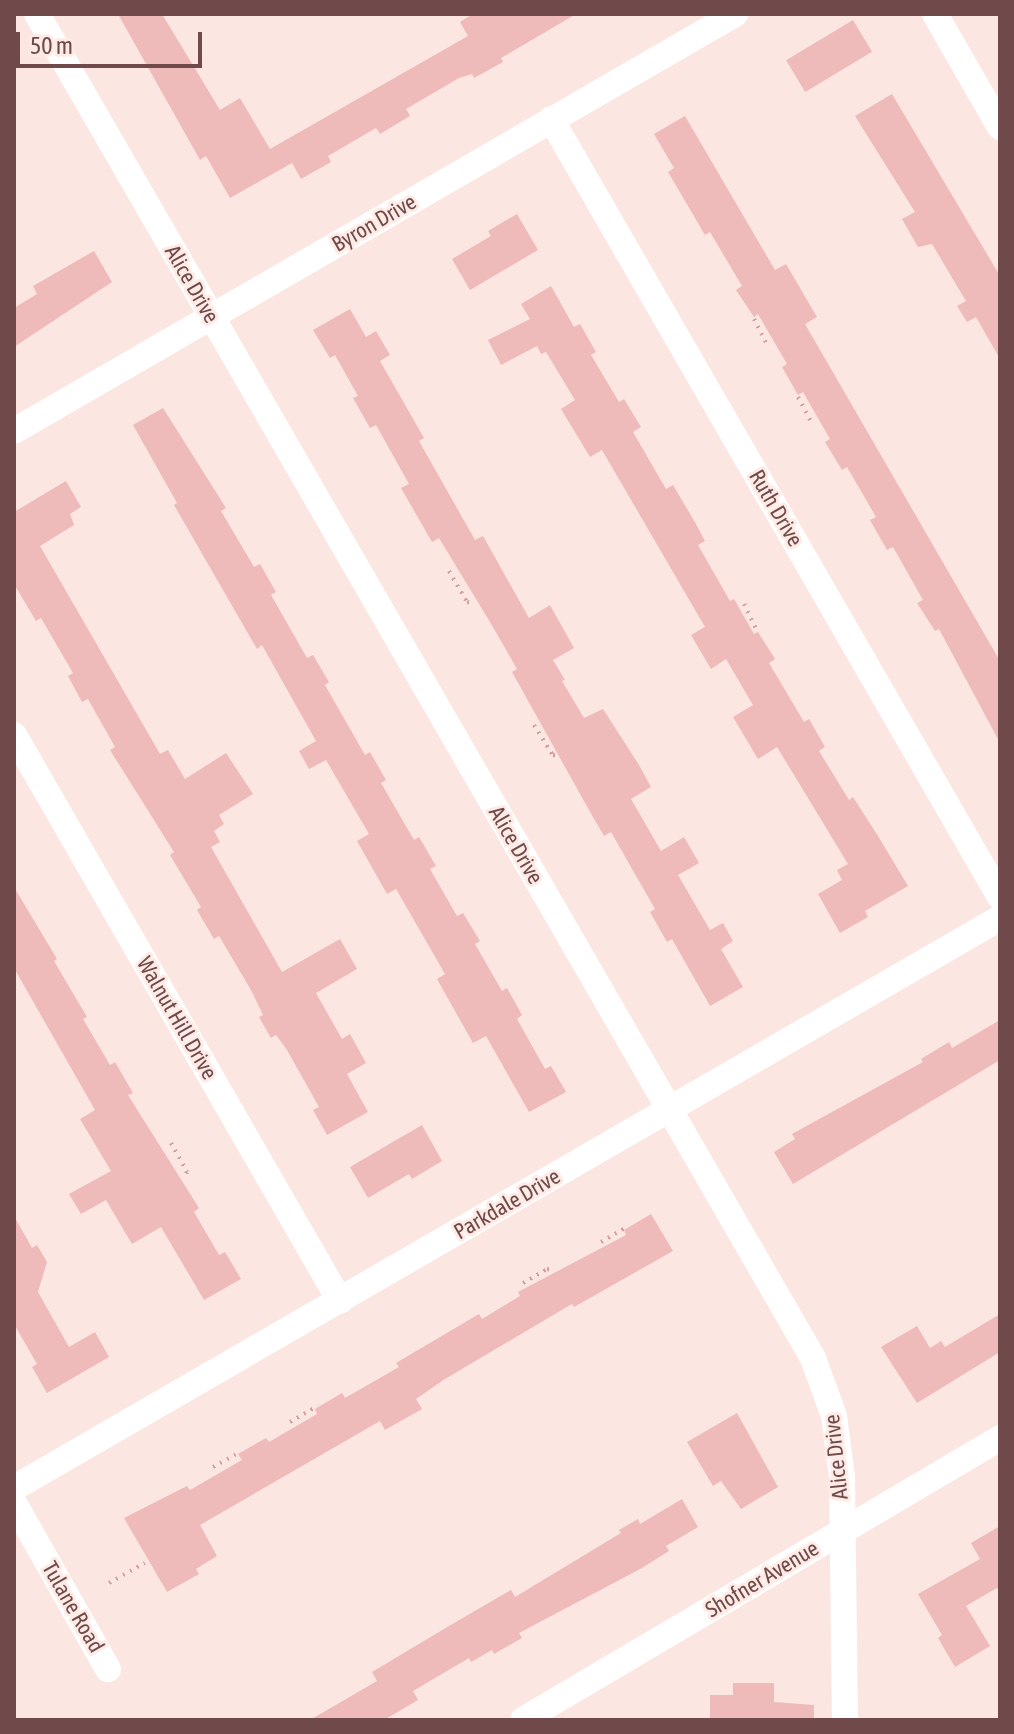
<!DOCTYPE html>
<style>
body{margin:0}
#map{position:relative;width:1014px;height:1734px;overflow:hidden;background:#fbe6e1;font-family:"Asap Condensed",sans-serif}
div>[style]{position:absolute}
.building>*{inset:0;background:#efbaba;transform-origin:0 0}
.path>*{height:4px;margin-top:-2px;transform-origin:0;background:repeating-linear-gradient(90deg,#d39e9e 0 2px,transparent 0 8px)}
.minor>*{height:26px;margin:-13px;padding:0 13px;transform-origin:13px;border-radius:13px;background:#fff}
span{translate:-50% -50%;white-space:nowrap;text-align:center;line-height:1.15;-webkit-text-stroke:6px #feebe6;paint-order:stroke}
.street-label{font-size:22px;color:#70494b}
.frame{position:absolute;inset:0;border:16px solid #70494b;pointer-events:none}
.scale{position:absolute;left:16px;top:32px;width:186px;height:36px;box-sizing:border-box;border:4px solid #70494b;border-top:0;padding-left:10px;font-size:24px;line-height:28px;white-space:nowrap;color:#70494b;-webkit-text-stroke:6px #feebe6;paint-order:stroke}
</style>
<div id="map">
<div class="building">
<div style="clip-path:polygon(118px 14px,162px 14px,220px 110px,240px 98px,270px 149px,468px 36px,460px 22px,473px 14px,576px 14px,501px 58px,503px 62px,474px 78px,472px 74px,459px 78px,406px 109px,410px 116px,380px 134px,376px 128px,328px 156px,331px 162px,301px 179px,292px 163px,230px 198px,206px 156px,200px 160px)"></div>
<div style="left:853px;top:20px;width:37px;height:78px;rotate:59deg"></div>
<div style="clip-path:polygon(892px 94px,1000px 276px,1000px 359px,976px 317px,967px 322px,957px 306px,966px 301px,932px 244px,918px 247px,902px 219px,915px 212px,855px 116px)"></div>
<div style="clip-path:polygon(685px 116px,775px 270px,786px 264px,817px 317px,805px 324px,1000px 661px,1000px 743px,939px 629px,935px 631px,917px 603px,923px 600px,893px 547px,887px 550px,870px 520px,876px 517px,847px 467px,842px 470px,825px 442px,830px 439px,803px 392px,798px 395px,782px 367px,787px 364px,758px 314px,754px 317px,736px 290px,742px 286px,710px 232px,705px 235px,668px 172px,674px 168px,654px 134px)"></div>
<div style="clip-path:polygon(517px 214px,538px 250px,470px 290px,452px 259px,491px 236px,488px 231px)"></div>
<div style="clip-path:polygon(94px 251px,112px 282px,14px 347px,14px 308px,37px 294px,33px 286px)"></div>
<div style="clip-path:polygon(551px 286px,574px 327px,580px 324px,596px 352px,591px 355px,619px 402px,624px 399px,641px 427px,633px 432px,666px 489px,673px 485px,696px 524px,705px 541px,698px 545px,730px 601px,734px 599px,754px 634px,758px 632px,775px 659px,769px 663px,804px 722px,809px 719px,825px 747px,819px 751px,849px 800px,853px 797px,878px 836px,908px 886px,865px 911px,868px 917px,840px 933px,818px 894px,842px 880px,837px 870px,848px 864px,777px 747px,758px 759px,733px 717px,753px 705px,726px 659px,711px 669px,691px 635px,705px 627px,602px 450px,590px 457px,561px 409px,575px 400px,546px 352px,541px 354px,537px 346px,501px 365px,488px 340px,530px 319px,521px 304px)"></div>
<div style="clip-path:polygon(350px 309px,366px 337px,376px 331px,390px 355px,380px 361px,424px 438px,419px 441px,475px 540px,483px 536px,529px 618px,550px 605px,574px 648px,553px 660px,565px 680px,562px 681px,584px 718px,603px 709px,639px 765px,651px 787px,631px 799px,661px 851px,684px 837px,699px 863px,678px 875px,710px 930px,723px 923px,733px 941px,721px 949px,743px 987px,710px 1006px,672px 939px,667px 942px,650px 912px,655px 909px,611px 832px,604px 836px,589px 810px,512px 672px,517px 669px,490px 622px,439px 538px,432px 542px,401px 488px,409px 484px,376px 425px,370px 428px,353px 398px,358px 396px,335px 355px,330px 358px,313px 330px)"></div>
<div style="clip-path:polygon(163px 408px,226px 508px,221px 511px,254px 567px,260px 564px,276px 592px,271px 595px,307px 658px,313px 655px,329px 682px,325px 685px,365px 755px,370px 752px,386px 780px,381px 783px,414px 840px,419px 837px,436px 866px,430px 869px,457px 916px,463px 913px,480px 941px,475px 944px,502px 991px,507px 988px,522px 1015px,517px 1019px,545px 1069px,551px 1066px,566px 1092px,529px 1112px,486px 1036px,473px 1043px,437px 979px,445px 974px,396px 889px,387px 894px,357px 841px,369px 834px,326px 760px,309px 769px,299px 751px,316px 741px,262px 645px,257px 649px,174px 505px,177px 503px,133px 425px)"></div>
<div style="clip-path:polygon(66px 481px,81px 507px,70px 514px,74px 525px,40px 546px,160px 754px,168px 750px,185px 779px,226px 753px,253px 794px,219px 815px,224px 824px,214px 831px,220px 842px,211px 847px,282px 972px,340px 939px,357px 969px,316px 993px,342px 1039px,350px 1034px,366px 1063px,347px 1074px,368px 1112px,327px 1135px,313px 1110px,319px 1107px,287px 1050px,276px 1035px,271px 1038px,259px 1017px,263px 1015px,251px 990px,219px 936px,214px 939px,197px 910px,201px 907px,170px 855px,174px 852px,110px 750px,115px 747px,88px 699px,82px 702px,68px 676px,73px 673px,41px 618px,36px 621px,14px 584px,14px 512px)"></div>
<div style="clip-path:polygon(14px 887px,57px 959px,54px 961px,87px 1017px,83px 1019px,110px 1065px,115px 1062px,133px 1093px,128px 1095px,199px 1208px,194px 1212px,219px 1255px,225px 1252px,241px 1279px,204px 1300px,161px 1227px,132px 1244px,106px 1200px,81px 1214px,69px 1194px,111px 1171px,80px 1119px,95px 1110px,14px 968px)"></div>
<div style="clip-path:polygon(1000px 1020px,1000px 1060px,793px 1184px,774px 1152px,795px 1139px,792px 1134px,923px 1062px,921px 1059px,949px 1042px,952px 1048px)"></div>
<div style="clip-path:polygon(422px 1125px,442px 1161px,412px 1179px,409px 1174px,368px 1198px,350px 1167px)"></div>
<div style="clip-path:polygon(651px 1214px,673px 1251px,574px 1307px,572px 1304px,445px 1379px,416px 1399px,422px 1409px,385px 1430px,380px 1421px,200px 1525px,217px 1556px,196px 1569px,199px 1574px,167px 1592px,124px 1518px,187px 1486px,190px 1490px,242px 1460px,238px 1454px,266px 1438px,269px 1442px,317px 1414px,315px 1409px,342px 1393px,345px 1398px,399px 1367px,396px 1363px,479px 1314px,482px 1319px,520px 1296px,518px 1292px,626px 1235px,624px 1230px)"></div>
<div style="clip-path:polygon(14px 1216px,32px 1248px,37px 1245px,47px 1262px,38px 1292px,69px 1347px,95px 1332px,109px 1357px,47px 1393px,32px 1367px,37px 1364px,14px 1324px)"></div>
<div style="clip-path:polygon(1000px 1314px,1000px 1352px,917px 1403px,881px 1347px,917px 1326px,930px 1348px,941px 1341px,945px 1347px)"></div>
<div style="clip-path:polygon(737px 1413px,778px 1487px,741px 1509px,721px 1481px,713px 1486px,687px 1442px)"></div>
<div style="clip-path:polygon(682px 1499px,698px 1527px,666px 1546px,669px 1551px,642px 1568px,519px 1633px,522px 1638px,494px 1654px,492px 1650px,471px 1662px,469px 1658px,413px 1691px,418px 1700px,384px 1720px,310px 1720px,377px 1681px,372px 1672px,449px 1626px,511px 1590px,515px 1597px,621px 1533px,619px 1530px,638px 1519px,640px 1524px)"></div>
<div style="clip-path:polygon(1000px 1526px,1000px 1592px,997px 1588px,966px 1606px,990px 1646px,955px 1667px,938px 1638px,942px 1635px,918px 1594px,980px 1559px,971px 1543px)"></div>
<div style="clip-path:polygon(733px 1683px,774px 1683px,774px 1702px,814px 1705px,814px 1720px,710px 1720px,710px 1695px,733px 1695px)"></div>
</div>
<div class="path">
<div style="left:754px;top:319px;width:28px;rotate:63deg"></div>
<div style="left:798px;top:397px;width:27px;rotate:62deg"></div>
<div style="left:449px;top:571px;width:36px;rotate:60deg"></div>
<div style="left:467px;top:602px;width:6px;rotate:18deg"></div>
<div style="left:744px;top:604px;width:30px;rotate:64deg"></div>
<div style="left:534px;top:725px;width:36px;rotate:58deg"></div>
<div style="left:553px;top:755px;width:6px;rotate:9deg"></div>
<div style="left:171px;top:1143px;width:33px;rotate:61deg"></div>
<div style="left:187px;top:1172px;width:7px;rotate:117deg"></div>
<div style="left:601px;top:1242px;width:30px;rotate:-30deg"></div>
<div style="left:523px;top:1283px;width:28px;rotate:-30deg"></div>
<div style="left:547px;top:1269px;width:6px;rotate:9deg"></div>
<div style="left:290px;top:1422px;width:32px;rotate:-30deg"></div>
<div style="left:213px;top:1467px;width:26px;rotate:-29deg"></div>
<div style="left:109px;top:1583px;width:41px;rotate:-29.1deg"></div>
</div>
<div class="minor">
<div style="left:37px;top:14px;width:1552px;rotate:60deg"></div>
<div style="left:813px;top:1358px;width:62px;rotate:70.1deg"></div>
<div style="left:834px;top:1416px;width:62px;rotate:82.5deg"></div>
<div style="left:842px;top:1477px;width:243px;rotate:89.3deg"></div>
<div style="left:935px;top:14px;width:130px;rotate:60.1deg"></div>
<div style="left:551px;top:119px;width:898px;rotate:60.01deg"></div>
<div style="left:14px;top:431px;width:833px;rotate:-30.04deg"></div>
<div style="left:14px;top:735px;width:653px;rotate:60.06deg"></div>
<div style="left:14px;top:1488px;width:1139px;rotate:-30.03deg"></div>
<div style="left:14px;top:1503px;width:191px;rotate:60.5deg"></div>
<div style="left:523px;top:1720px;width:554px;rotate:-30.59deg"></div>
</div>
<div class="street-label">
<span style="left:374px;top:223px;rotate:-30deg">Byron Drive</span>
<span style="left:192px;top:284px;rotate:60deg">Alice Drive</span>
<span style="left:776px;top:508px;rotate:60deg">Ruth Drive</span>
<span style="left:516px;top:845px;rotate:60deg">Alice Drive</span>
<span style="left:177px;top:1018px;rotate:60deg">Walnut Hill Drive</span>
<span style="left:507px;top:1204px;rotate:-30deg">Parkdale Drive</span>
<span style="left:836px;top:1457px;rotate:-96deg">Alice Drive</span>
<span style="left:762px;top:1579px;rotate:-31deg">Shofner Avenue</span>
<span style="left:73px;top:1607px;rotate:60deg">Tulane Road</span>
</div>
<div class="frame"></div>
<div class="scale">50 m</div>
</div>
